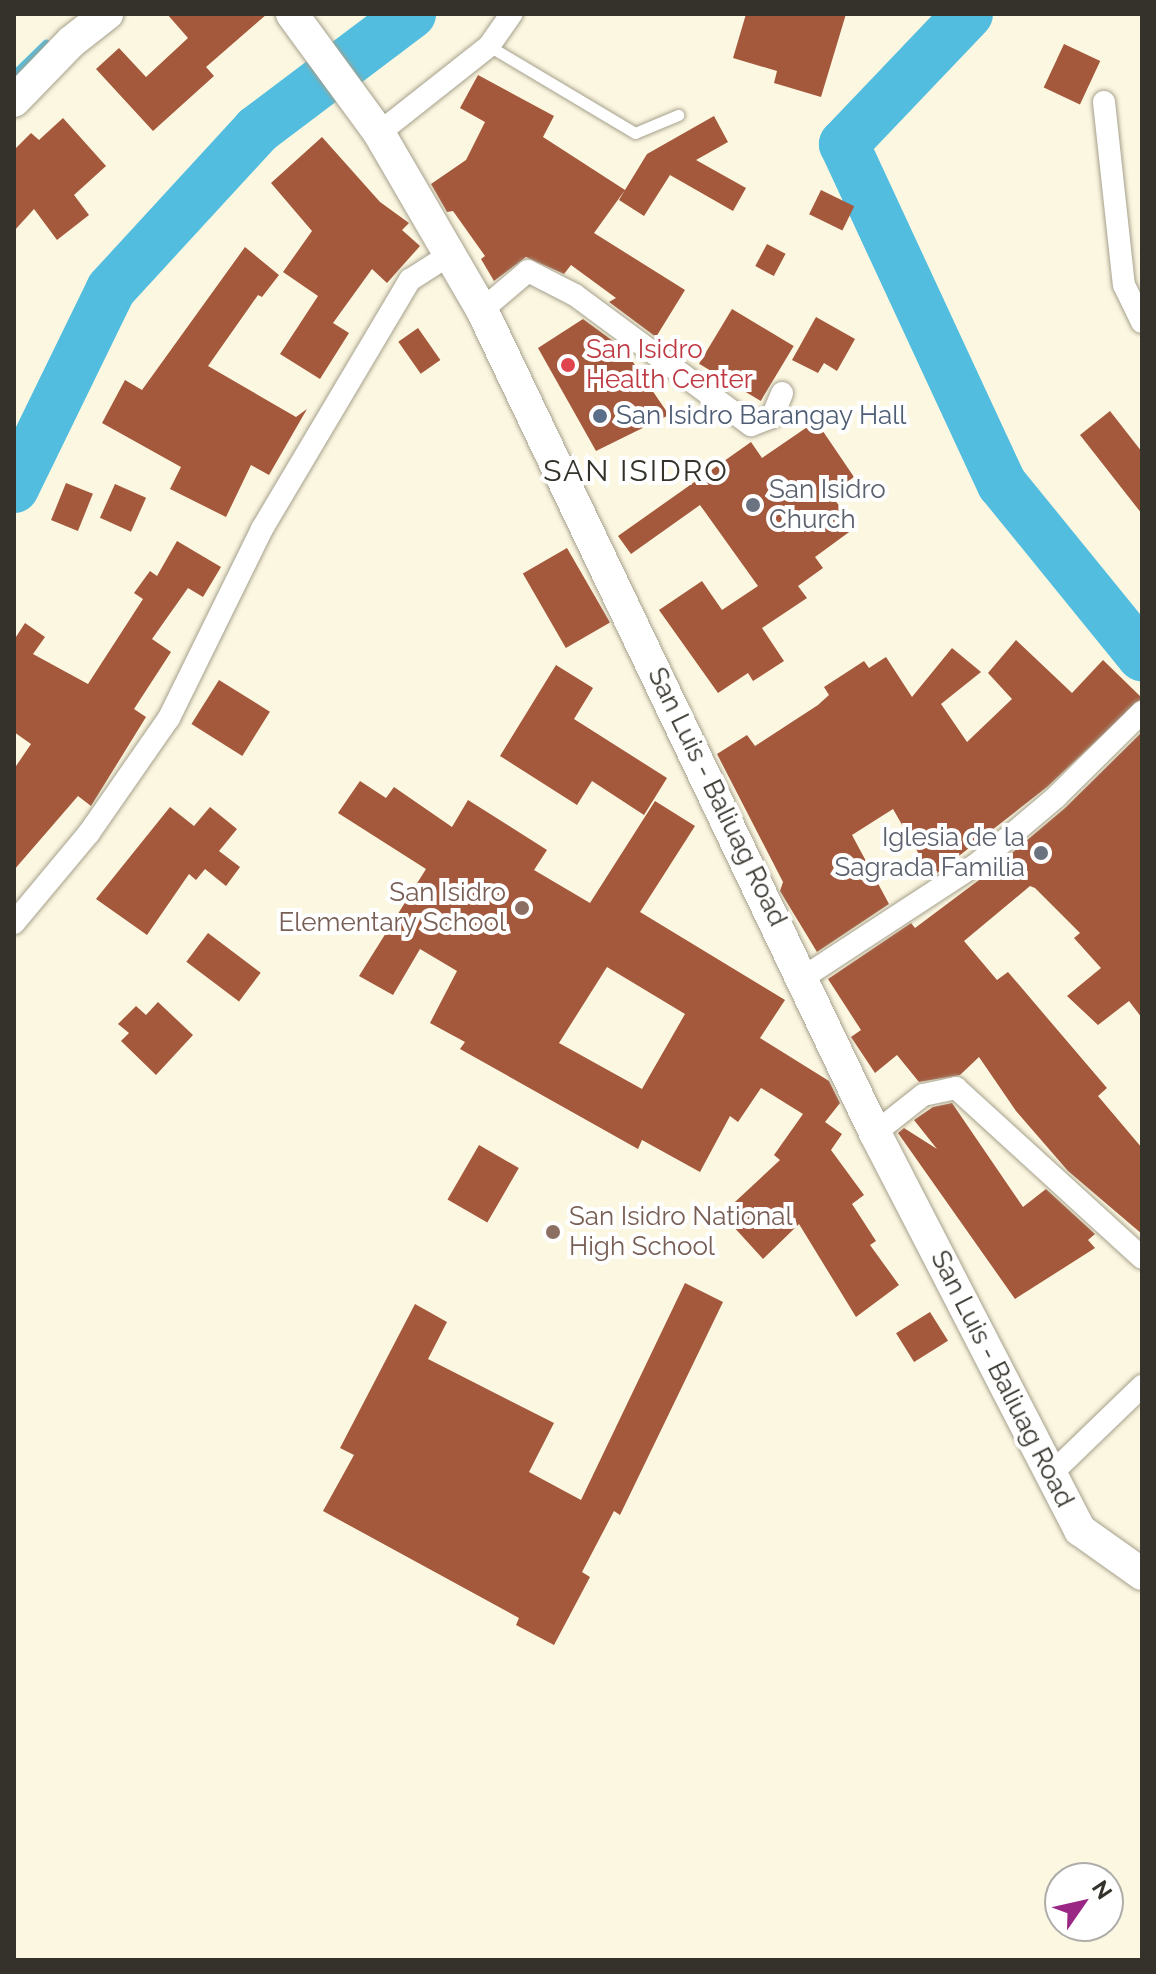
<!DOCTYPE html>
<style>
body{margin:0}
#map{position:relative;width:1156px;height:1974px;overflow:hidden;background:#fcf7e1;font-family:Raleway,sans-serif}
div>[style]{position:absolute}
.stream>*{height:8px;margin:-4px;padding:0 4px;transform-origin:4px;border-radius:4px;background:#52bddf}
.river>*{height:50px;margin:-25px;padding:0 25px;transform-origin:25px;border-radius:25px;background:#52bddf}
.building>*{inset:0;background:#a4583c;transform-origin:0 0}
.roads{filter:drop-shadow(0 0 2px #a5a08c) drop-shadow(0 0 2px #a5a08c)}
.lane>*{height:11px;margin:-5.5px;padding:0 5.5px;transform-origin:5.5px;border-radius:5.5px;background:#fff}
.street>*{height:22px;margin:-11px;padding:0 11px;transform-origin:11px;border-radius:11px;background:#fff}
.secondary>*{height:32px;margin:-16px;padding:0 16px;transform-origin:16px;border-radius:16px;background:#fff}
.dots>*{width:22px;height:22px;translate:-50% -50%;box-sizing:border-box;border:4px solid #fff;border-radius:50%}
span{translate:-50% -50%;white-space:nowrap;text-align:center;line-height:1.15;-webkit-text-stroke:8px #fff;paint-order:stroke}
.health-label{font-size:26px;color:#be3a42}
.left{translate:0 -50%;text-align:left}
.service-label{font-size:26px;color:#4e5e75}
.worship-label{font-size:26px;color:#5b616d}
.right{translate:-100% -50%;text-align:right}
.street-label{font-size:26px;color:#34322a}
.education-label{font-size:26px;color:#785e54}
.quarter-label{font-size:30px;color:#34322a;letter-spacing:2px}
.frame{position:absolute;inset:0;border:16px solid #34322a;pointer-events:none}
.north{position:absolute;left:1044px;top:1862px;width:80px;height:80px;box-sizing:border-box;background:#fff;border:2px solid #aeadaa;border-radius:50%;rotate:56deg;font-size:22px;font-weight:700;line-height:32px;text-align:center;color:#34322a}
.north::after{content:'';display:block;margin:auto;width:28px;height:36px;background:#9a2784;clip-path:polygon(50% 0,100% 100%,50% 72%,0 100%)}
</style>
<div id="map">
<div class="stream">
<div style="left:14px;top:75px;width:45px;rotate:-44.1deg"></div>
</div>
<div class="river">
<div style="left:968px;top:14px;width:180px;rotate:133.6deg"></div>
<div style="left:844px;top:144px;width:375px;rotate:65.1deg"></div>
<div style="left:1002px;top:484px;width:222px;rotate:50.9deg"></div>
<div style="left:14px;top:488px;width:221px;rotate:-64deg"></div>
<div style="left:111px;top:289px;width:216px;rotate:-47.4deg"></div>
<div style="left:257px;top:130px;width:193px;rotate:-37deg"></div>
</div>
<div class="building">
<div style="clip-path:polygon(167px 14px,267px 14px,206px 67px,214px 76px,153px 131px,96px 69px,119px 48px,146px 77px,188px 38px)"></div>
<div style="clip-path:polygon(746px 14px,846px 14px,821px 97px,774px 83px,777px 71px,733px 58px)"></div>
<div style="left:1064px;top:44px;width:40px;height:48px;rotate:25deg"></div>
<div style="clip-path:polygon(478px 75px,554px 116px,543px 137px,625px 190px,647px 154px,714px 116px,728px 142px,696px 160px,746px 188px,733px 211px,670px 175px,644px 216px,619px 200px,625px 190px,594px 233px,685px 290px,656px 337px,609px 302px,616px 298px,571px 265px,564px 274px,526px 257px,494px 281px,481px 259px,485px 256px,453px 211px,447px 212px,431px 184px,466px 160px,485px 122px,460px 108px)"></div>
<div style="clip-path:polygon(63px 118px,106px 166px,74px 195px,89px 215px,57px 240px,34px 209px,14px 231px,14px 150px,31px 133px,39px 140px)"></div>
<div style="clip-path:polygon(322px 137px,380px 202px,409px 223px,402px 230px,420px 246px,387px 283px,372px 269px,333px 323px,349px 333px,320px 379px,280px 354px,318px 296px,283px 272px,312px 231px,271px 183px)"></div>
<div style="left:821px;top:190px;width:37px;height:27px;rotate:26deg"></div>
<div style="left:767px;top:244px;width:21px;height:25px;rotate:28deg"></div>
<div style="clip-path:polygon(245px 247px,279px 275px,262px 297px,258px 295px,208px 366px,296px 417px,307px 409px,269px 475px,251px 465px,226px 517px,170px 489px,181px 467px,102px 423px,125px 380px,142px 390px)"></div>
<div style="left:732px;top:309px;width:72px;height:64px;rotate:31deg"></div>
<div style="clip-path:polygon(816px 317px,855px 339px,837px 371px,824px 363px,818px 373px,792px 360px)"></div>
<div style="clip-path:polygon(583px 319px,624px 349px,669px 415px,596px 451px,538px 348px)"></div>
<div style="left:418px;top:328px;width:39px;height:24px;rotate:55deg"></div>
<div style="clip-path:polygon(1110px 411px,1142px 452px,1142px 514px,1080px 435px)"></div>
<div style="clip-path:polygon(816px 421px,854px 477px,830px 494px,856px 527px,815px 557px,823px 568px,798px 586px,807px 598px,762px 628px,784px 661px,753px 681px,748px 673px,718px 693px,659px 610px,702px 581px,722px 610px,758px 586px,700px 505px,631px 554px,618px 536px,751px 442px,762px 458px)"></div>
<div style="left:66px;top:483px;width:29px;height:40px;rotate:22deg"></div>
<div style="left:115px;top:484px;width:34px;height:37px;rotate:24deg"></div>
<div style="clip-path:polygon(177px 541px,221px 567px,203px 597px,188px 588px,152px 639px,171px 652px,134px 709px,146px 717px,91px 806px,78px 796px,14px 870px,14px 769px,31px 744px,14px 732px,14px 640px,25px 623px,45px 637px,33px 654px,88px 684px,143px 599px,134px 593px,150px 571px,157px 576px)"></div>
<div style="left:567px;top:548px;width:86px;height:51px;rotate:60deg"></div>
<div style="clip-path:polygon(1016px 640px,1072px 693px,1103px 660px,1142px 698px,1047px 787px,932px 877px,893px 809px,852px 835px,889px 904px,817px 952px,780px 891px,783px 882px,717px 754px,747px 735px,755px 746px,818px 705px,829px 695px,824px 687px,864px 661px,869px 668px,886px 657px,912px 697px,952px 648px,981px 672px,941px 704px,967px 742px,1012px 699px,988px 673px)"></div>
<div style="clip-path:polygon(556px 665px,593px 688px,574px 719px,667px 778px,644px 815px,592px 781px,577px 805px,500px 756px)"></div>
<div style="left:219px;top:680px;width:60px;height:52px;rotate:32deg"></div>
<div style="clip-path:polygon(1142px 732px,1142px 1018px,1129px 1001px,1098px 1025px,1067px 996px,1101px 968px,1074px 938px,1080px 933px,1035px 888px,1030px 886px,964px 941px,997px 980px,1008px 972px,1107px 1088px,1098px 1096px,1142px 1148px,1142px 1234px,1068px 1171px,1016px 1111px,979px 1057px,960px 1075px,919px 1082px,897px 1055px,875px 1073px,851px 1037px,861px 1030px,828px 979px,911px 923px,915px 928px,987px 874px,1065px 808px)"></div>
<div style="clip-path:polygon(evenodd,360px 781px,386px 798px,394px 787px,452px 827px,468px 800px,547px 850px,534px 870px,590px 903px,655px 801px,695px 826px,640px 912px,785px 1000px,760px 1038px,829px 1081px,840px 1103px,825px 1122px,842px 1134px,831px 1150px,864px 1195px,852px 1204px,876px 1241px,870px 1245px,899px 1285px,856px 1317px,799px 1224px,763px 1259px,722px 1214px,780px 1160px,774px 1155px,803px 1114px,761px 1088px,738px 1122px,730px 1116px,700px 1172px,642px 1140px,638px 1149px,460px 1049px,465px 1042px,430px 1023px,457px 971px,420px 949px,393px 995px,359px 976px,426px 869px,338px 813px,360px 781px,607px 967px,685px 1014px,642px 1089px,559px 1043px,607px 967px)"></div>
<div style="clip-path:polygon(170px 807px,194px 826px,210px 807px,237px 829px,219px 851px,240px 867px,226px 886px,205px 869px,196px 880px,189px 874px,147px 935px,96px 899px)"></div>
<div style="left:208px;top:933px;width:66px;height:36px;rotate:37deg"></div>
<div style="clip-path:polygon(158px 1002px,193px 1035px,156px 1075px,121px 1041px,129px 1033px,118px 1024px,136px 1006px,146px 1015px)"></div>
<div style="clip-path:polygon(952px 1103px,1023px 1207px,1046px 1189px,1095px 1234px,1088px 1240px,1095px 1248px,1015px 1299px,898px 1133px,904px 1128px,937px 1149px,914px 1120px,933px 1107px)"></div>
<div style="left:479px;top:1145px;width:46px;height:63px;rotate:30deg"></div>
<div style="clip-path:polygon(685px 1283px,723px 1302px,620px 1515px,614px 1511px,582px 1572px,590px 1577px,554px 1645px,516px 1625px,519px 1618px,323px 1511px,354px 1455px,340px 1448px,415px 1304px,447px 1322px,428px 1359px,554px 1423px,529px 1472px,581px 1500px)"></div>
<div style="left:930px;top:1312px;width:34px;height:40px;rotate:58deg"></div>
</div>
<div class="roads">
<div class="lane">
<div style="left:489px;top:46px;width:170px;rotate:30.8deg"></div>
<div style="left:635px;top:133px;width:47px;rotate:-22.7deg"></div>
</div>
<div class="street">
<div style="left:1104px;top:102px;width:184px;rotate:83.8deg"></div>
<div style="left:1124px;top:285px;width:41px;rotate:64.1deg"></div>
<div style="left:379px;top:133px;width:140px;rotate:-38.3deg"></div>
<div style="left:489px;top:46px;width:39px;rotate:-55deg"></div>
<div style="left:482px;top:310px;width:60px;rotate:-40.3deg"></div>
<div style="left:528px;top:271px;width:53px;rotate:27.1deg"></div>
<div style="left:575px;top:295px;width:219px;rotate:36.5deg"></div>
<div style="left:751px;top:425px;width:22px;rotate:-21deg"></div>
<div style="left:772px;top:417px;width:26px;rotate:-67deg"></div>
<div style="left:14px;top:923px;width:117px;rotate:-50.2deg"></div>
<div style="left:89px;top:833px;width:140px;rotate:-55.2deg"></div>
<div style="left:169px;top:718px;width:211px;rotate:-63.8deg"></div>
<div style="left:262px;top:529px;width:290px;rotate:-59.3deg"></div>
<div style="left:410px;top:280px;width:50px;rotate:-32.7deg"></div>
<div style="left:804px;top:977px;width:208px;rotate:-33.2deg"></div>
<div style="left:978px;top:863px;width:102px;rotate:-40.2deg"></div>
<div style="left:1056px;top:797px;width:121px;rotate:-44.7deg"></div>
<div style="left:875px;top:1133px;width:61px;rotate:-38.4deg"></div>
<div style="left:923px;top:1095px;width:34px;rotate:-12deg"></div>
<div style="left:956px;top:1088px;width:252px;rotate:42.4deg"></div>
<div style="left:1051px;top:1474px;width:127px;rotate:-44deg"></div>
</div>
<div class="secondary">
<div style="left:292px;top:14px;width:147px;rotate:53.8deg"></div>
<div style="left:379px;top:133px;width:205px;rotate:59.8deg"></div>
<div style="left:482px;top:310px;width:912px;rotate:64.47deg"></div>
<div style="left:875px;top:1133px;width:447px;rotate:62.7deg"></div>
<div style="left:1080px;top:1530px;width:76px;rotate:35.4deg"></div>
<div style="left:14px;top:101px;width:82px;rotate:-46deg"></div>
<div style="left:71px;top:42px;width:46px;rotate:-37.9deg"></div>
</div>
</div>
<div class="dots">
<div style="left:568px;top:365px;background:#e0444e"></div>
<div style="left:600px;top:416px;background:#5c6f8a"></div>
<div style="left:753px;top:505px;background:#6b7280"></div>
<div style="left:1041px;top:853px;background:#6b7280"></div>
<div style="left:522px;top:908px;background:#8d6e63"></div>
<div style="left:553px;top:1232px;background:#8d6e63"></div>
</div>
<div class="health-label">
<span class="left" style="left:586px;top:365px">San Isidro<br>Health Center</span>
</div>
<div class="service-label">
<span class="left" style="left:616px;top:416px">San Isidro Barangay Hall</span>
</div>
<div class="worship-label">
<span class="left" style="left:769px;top:505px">San Isidro<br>Church</span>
<span class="right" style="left:1025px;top:853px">Iglesia de la<br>Sagrada Familia</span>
</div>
<div class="street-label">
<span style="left:717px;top:797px;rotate:64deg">San Luis - Baliuag Road</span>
<span style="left:1002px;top:1379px;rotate:63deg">San Luis - Baliuag Road</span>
</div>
<div class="education-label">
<span class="right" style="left:506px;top:908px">San Isidro<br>Elementary School</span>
<span class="left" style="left:569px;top:1232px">San Isidro National<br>High School</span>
</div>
<div class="quarter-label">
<span style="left:636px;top:471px">SAN ISIDRO</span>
</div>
<div class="frame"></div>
<div class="north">N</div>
</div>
